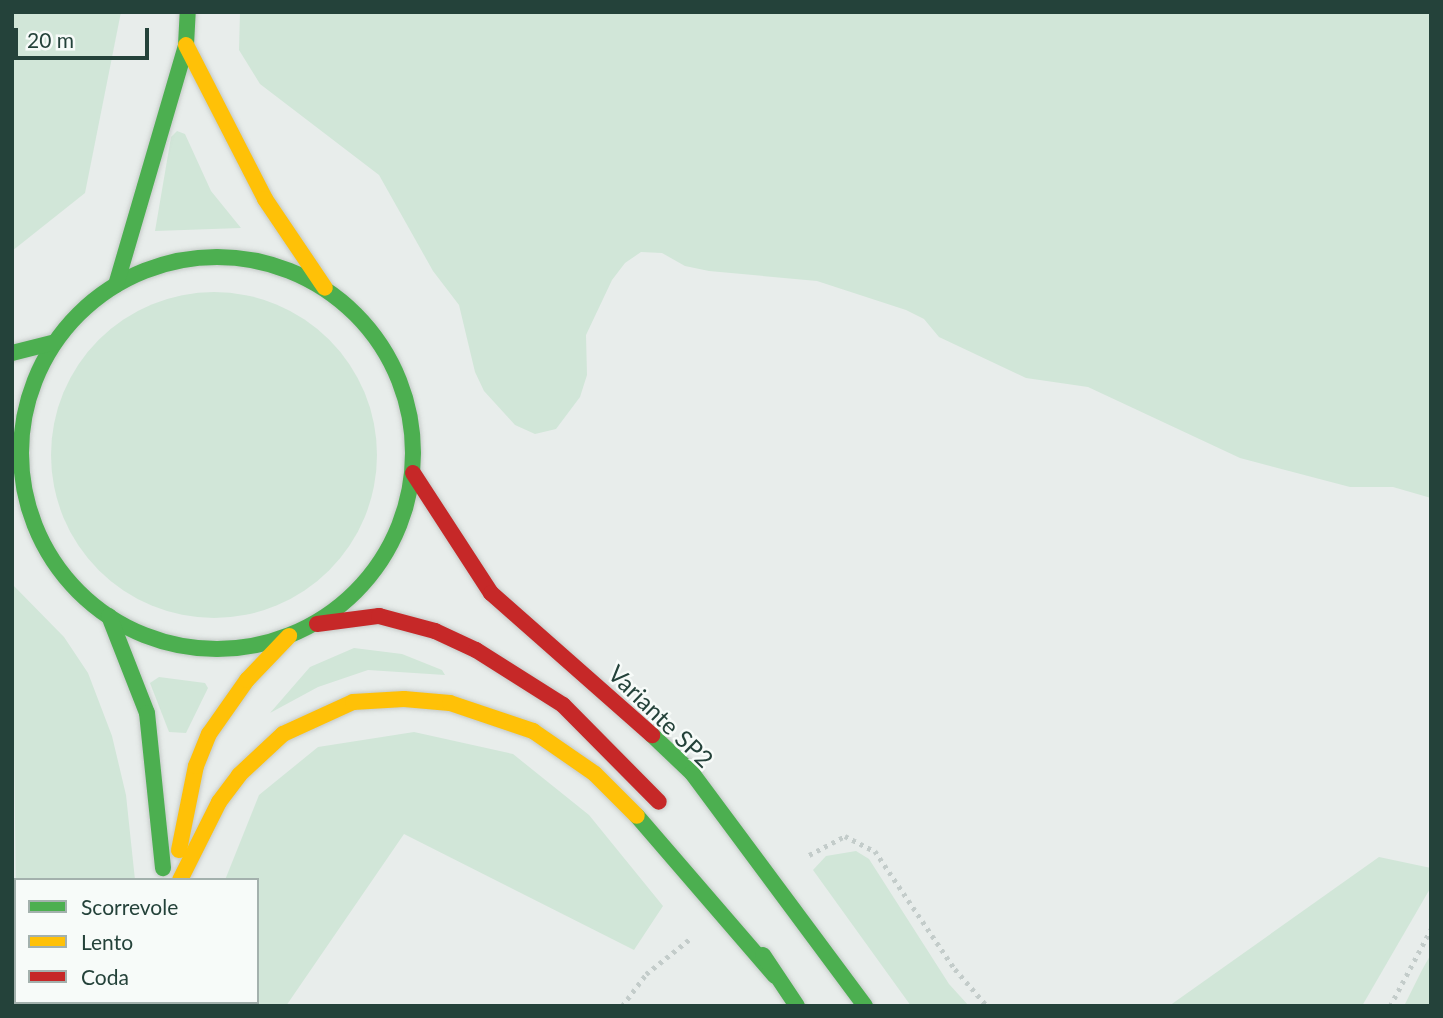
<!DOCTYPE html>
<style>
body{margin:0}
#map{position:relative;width:1443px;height:1018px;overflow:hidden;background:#e8edeb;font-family:Lato,sans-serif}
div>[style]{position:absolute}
.green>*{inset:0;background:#d1e6d8}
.round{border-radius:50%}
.path>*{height:4.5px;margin-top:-2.25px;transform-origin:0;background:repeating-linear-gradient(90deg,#c3ccca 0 3.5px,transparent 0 8.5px)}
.roads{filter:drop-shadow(0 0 2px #c5cac8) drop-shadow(0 0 2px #c5cac8)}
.lane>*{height:18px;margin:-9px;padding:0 9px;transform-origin:9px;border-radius:9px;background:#fcfcfc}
.fast>*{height:16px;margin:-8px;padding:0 8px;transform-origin:8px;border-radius:8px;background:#4caf50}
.fast>.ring{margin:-8px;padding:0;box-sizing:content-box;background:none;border:16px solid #4caf50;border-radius:50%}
.slow>*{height:16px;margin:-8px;padding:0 8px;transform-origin:8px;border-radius:8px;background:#ffc107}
.jam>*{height:16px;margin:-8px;padding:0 8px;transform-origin:8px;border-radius:8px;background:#c62828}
span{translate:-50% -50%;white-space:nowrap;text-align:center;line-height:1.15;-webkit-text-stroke:5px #f7fbf9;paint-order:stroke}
.street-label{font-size:24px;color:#24423a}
.frame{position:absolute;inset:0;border:14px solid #24423a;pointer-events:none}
.legend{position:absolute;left:14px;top:878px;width:245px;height:126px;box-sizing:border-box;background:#f7fbf9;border:2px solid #a3b1ad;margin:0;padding:9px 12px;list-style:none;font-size:21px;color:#24423a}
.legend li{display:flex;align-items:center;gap:14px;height:35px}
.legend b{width:35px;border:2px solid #a3b1ad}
.scale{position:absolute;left:14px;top:28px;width:135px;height:32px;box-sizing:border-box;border:4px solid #24423a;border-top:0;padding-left:9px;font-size:21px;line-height:24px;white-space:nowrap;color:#24423a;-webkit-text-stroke:5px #f7fbf9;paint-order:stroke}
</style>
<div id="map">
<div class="green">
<div style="clip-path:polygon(12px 12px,121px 12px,85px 193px,12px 251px)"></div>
<div style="clip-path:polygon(240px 12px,1431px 12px,1431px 498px,1393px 487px,1350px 487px,1240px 458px,1088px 387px,1026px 378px,939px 337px,924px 319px,906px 310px,817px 281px,709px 271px,685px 266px,662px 253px,641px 252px,625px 263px,612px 280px,586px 335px,587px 375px,580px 397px,556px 429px,535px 434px,515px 425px,484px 391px,475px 372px,459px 305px,433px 271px,379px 175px,260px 84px,239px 50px)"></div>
<div style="clip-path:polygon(177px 131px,185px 134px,211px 191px,241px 228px,155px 231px,171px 137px)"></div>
<div class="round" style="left:51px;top:292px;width:326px;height:326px"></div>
<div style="clip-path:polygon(12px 584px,64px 637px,88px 673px,112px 736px,126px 795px,135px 880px,16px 880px,16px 901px)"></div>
<div style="clip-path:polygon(354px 648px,402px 654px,442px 670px,445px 675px,368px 670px,318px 687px,270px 713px,310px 667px)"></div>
<div style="clip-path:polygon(159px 677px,205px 683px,208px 688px,186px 733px,169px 732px,150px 683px)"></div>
<div style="clip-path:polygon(414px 732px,513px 754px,589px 815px,663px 906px,634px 950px,404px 834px,286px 1006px,218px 1006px,217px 1002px,257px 1002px,257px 880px,225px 880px,259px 795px,318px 747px)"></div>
<div style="clip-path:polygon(856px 851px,869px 859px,949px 984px,969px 1006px,911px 1006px,813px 870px,826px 856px)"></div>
<div style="clip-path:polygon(1379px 857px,1431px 868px,1431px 887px,1362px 1006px,1169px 1006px)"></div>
<div style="clip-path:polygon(1431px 954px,1431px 1006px,1404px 1006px,1422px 970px)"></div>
</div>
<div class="path">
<div style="left:809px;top:855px;width:41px;rotate:-27.8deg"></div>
<div style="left:845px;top:836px;width:34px;rotate:27deg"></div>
<div style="left:875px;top:851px;width:143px;rotate:55.9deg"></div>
<div style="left:955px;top:969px;width:49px;rotate:49.1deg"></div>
<div style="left:622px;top:1006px;width:40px;rotate:-53deg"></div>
<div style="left:646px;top:974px;width:58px;rotate:-38.7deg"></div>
<div style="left:1390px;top:1006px;width:87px;rotate:-62deg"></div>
</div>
<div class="roads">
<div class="lane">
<div style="left:12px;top:1003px;width:3px;rotate:72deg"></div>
</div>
<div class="fast">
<div class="ring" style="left:21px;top:257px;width:376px;height:376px"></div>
<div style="left:116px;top:285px;width:250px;rotate:-73.7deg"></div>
<div style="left:186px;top:45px;width:33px;rotate:-87deg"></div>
<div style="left:12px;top:353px;width:44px;rotate:-14.3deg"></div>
<div style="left:109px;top:616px;width:104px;rotate:68.6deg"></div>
<div style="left:147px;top:713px;width:156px;rotate:84.1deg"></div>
<div style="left:652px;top:735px;width:55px;rotate:43.5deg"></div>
<div style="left:692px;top:773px;width:290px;rotate:53.4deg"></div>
<div style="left:637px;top:816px;width:211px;rotate:49.2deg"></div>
<div style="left:763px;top:955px;width:61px;rotate:56.3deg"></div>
</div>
<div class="slow">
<div style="left:186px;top:45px;width:173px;rotate:62.8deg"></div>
<div style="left:265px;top:199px;width:107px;rotate:56deg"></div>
<div style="left:179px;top:850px;width:86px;rotate:-78.6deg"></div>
<div style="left:196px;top:766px;width:35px;rotate:-68deg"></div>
<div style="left:209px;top:734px;width:66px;rotate:-54.9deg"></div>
<div style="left:247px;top:680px;width:61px;rotate:-46.3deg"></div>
<div style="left:180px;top:880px;width:87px;rotate:-63.4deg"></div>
<div style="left:219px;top:802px;width:34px;rotate:-53deg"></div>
<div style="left:239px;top:775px;width:60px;rotate:-43deg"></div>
<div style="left:283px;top:734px;width:77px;rotate:-24.6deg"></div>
<div style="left:353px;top:702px;width:51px;rotate:-3.4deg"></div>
<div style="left:404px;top:699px;width:46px;rotate:5deg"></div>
<div style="left:450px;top:703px;width:88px;rotate:18.6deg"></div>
<div style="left:533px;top:731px;width:75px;rotate:34.7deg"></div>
<div style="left:595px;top:774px;width:59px;rotate:45deg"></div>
<div style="left:164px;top:1002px;width:4px;rotate:90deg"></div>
</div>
<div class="jam">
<div style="left:413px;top:473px;width:143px;rotate:57deg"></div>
<div style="left:491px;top:593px;width:215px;rotate:41.4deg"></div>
<div style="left:317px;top:624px;width:63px;rotate:-7.4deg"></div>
<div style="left:379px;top:616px;width:58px;rotate:15deg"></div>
<div style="left:435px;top:631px;width:45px;rotate:24.9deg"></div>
<div style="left:476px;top:650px;width:103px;rotate:32.3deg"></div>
<div style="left:563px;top:705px;width:136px;rotate:45.3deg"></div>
</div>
</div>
<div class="street-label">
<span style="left:661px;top:716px;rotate:44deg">Variante SP2</span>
</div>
<div class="frame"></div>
<ul class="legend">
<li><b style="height:9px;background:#4caf50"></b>Scorrevole</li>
<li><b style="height:9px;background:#ffc107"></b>Lento</li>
<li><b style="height:9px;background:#c62828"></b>Coda</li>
</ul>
<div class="scale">20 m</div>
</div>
